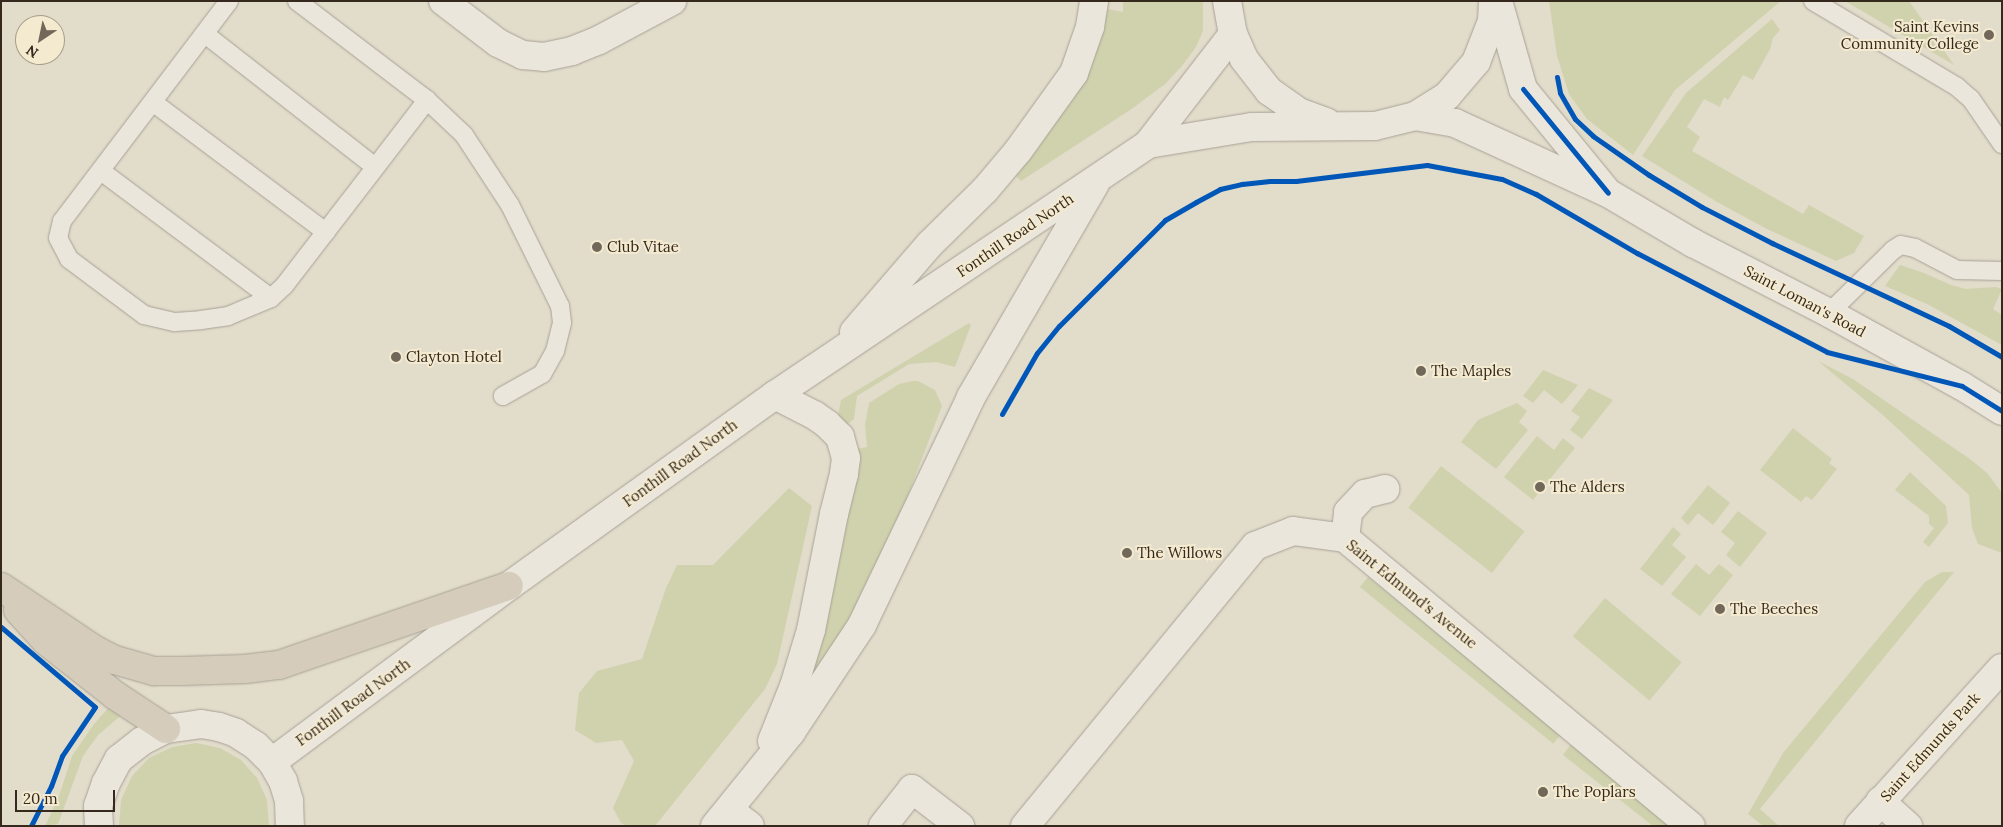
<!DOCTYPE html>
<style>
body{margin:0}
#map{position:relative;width:2003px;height:827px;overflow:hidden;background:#e2dccb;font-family:Lora,serif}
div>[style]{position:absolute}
.green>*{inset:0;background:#d0d2ae;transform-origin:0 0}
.roads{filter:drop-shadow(0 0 1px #a7a195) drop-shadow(0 0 1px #a7a195)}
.lane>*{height:18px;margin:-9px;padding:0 9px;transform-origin:9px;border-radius:9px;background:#eae6dc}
.street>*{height:28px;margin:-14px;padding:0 14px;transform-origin:14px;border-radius:14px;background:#eae6dc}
.secondary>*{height:28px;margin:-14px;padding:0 14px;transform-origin:14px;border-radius:14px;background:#eae6dc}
.highway>*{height:28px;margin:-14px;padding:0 14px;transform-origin:14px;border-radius:14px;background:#d5ccbc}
.cycleway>*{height:5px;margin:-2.5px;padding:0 2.5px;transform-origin:2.5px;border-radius:2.5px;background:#0057b8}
.dots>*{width:14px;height:14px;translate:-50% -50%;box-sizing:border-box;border:2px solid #f4ead0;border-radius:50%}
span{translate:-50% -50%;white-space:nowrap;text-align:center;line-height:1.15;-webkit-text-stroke:4px #f4ead0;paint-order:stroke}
.poi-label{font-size:15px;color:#35291d}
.right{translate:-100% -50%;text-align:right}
.left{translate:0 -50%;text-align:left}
.street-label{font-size:15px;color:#35291d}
.frame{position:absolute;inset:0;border:2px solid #35291d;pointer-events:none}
.north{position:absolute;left:15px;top:15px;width:50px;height:50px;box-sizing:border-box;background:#f4ead0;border:1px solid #a89d88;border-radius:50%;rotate:214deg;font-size:14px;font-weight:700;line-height:20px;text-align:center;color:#35291d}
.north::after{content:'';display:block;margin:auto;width:18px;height:22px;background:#72685a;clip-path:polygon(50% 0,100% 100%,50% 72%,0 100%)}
.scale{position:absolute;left:15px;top:790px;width:100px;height:22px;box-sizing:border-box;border:2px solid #35291d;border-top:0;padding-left:6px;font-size:15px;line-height:18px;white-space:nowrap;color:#35291d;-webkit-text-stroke:4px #f4ead0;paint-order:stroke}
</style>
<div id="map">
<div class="green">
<div style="clip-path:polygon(1123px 1px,1203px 1px,1203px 31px,1196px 47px,1182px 66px,1165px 84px,1133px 108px,1021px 181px,1016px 176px,1037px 150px,1091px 68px,1108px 9px,1123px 12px)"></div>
<div style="clip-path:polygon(1549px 1px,1781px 1px,1675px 90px,1633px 155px,1587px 119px,1569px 94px,1557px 56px)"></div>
<div style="clip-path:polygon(1845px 1px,1909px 1px,1954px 65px)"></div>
<div style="clip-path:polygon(1772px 19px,1780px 30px,1773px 38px,1770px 49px,1753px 80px,1743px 75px,1728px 100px,1724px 97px,1720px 107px,1704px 99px,1687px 127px,1700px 137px,1692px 151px,1803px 214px,1809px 205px,1864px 236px,1854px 253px,1836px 261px,1767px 229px,1717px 202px,1642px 156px,1686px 93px)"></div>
<div style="clip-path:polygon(1900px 265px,1924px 273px,1951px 285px,1966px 289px,1996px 287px,2002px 289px,1993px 309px,2002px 315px,2002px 345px,1927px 304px,1885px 286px)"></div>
<div style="clip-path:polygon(969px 323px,971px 325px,955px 367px,936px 362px,909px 364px,857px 396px,854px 419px,848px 424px,838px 416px,841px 400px)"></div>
<div style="clip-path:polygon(1818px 361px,1853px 379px,1970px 459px,1987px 473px,2002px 493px,2002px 553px,1978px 544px,1972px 528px,1969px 495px,1884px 416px)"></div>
<div style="clip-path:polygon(1543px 370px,1578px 385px,1562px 404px,1544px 390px,1533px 403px,1523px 396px)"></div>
<div style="clip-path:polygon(913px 381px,918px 381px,935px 390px,942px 406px,887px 550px,850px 619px,817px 673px,814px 669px,840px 551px,857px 449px,867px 447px,865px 425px,869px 403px,899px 384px)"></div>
<div style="clip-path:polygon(1589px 388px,1613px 400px,1582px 439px,1570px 430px,1580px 417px,1571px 411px)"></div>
<div style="clip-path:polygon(1517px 403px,1527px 411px,1519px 422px,1528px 430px,1496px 469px,1461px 442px,1478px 420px)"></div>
<div style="clip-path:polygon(1793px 428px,1832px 459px,1829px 463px,1837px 469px,1812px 500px,1806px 496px,1801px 502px,1760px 470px)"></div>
<div style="clip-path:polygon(1537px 436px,1554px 450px,1563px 438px,1575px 448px,1533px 500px,1504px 477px)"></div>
<div style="left:1441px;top:466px;width:106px;height:53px;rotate:38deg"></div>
<div style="clip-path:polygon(1910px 472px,1946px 506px,1948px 523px,1929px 547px,1923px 542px,1934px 528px,1929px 524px,1929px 516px,1895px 490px)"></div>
<div style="clip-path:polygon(1708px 485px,1730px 503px,1713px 525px,1698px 513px,1688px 525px,1681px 518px)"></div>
<div style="clip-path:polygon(789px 488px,812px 506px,777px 664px,765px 689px,655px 826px,627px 826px,621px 823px,613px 808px,634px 761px,622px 740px,596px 743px,575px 730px,579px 693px,597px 671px,642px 659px,666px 588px,677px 565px,713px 565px)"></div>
<div style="clip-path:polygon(1738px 511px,1767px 533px,1740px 567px,1726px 555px,1735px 543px,1721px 532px)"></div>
<div style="clip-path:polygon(1673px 527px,1681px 534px,1672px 545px,1686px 557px,1662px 586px,1640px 569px)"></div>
<div style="clip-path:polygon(1696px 564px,1709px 575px,1719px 564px,1733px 575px,1700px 616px,1671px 594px)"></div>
<div style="clip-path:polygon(1942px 572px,1954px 572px,1760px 809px,1779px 826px,1763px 826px,1748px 814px,1783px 753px,1925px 582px)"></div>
<div style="left:1368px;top:577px;width:249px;height:13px;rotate:39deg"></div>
<div style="left:1605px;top:598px;width:100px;height:50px;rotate:40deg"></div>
<div style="clip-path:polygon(110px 706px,124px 713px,98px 735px,83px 756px,58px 824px,45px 826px,59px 796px,72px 756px,94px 724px)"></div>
<div style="clip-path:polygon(196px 743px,220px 748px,241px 760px,257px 778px,267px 800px,269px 826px,119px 826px,121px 800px,132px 776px,149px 758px,172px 747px)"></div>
<div style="clip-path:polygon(1571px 744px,1672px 824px,1672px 826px,1653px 826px,1563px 755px)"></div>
</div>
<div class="roads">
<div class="lane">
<div style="left:229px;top:1px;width:276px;rotate:127.2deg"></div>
<div style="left:62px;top:221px;width:17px;rotate:103deg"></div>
<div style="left:58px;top:238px;width:24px;rotate:62deg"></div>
<div style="left:69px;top:259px;width:94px;rotate:36.7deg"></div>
<div style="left:144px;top:315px;width:32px;rotate:13deg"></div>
<div style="left:175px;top:322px;width:26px;rotate:-4deg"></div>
<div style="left:201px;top:320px;width:27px;rotate:-8deg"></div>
<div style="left:228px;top:316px;width:47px;rotate:-22.7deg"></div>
<div style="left:271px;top:298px;width:18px;rotate:-43deg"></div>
<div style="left:284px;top:286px;width:235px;rotate:-52.4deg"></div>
<div style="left:297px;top:1px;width:163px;rotate:37.3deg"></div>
<div style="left:427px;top:100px;width:51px;rotate:43.4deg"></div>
<div style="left:464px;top:135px;width:84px;rotate:56.7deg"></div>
<div style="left:510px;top:205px;width:113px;rotate:63.7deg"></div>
<div style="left:560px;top:306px;width:17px;rotate:83deg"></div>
<div style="left:562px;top:323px;width:29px;rotate:104deg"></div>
<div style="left:555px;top:351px;width:26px;rotate:119deg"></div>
<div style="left:542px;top:374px;width:45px;rotate:150.6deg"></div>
<div style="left:1813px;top:1px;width:168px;rotate:30.8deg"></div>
<div style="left:1957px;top:87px;width:18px;rotate:41deg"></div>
<div style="left:1971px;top:99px;width:55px;rotate:55.4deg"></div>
<div style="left:205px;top:34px;width:216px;rotate:38deg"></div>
<div style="left:154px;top:103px;width:215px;rotate:36.9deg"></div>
<div style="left:101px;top:171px;width:212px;rotate:36.8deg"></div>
<div style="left:1829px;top:313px;width:90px;rotate:-44.5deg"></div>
<div style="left:1893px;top:250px;width:9px;rotate:-32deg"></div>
<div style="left:1901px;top:245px;width:14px;rotate:12deg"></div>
<div style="left:1915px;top:248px;width:47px;rotate:27.6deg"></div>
<div style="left:1957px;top:270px;width:45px;rotate:1.3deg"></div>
</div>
<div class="street">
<div style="left:443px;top:1px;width:69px;rotate:37.4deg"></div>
<div style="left:498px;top:43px;width:28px;rotate:26deg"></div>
<div style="left:523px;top:55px;width:21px;rotate:5deg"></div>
<div style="left:544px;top:57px;width:29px;rotate:-12deg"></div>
<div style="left:572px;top:51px;width:29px;rotate:-22deg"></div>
<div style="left:599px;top:40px;width:83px;rotate:-28.1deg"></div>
<div style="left:1345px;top:538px;width:26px;rotate:-83deg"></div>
<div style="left:1348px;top:512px;width:25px;rotate:-47deg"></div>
<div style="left:1365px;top:494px;width:21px;rotate:-14deg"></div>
<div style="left:1880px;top:801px;width:38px;rotate:42deg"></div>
<div style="left:729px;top:810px;width:26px;rotate:37deg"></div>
<div style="left:883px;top:826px;width:47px;rotate:-51.9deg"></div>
<div style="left:912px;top:789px;width:61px;rotate:37.6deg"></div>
<div style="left:1025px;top:826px;width:362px;rotate:-50.6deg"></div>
<div style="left:1255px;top:546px;width:41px;rotate:-21.5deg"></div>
<div style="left:1293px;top:531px;width:52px;rotate:7.7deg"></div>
<div style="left:1345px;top:538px;width:450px;rotate:39.8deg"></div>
<div style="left:1859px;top:826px;width:213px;rotate:-47.9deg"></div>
</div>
<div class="secondary">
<div style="left:1227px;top:1px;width:34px;rotate:80deg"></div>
<div style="left:1233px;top:34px;width:27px;rotate:66deg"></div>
<div style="left:1244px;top:59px;width:41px;rotate:52deg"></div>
<div style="left:1269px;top:91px;width:39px;rotate:35deg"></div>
<div style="left:1301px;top:113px;width:27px;rotate:20deg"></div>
<div style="left:1498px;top:1px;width:91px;rotate:74.1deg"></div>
<div style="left:1523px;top:89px;width:128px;rotate:50.7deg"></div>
<div style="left:1415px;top:116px;width:41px;rotate:9.9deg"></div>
<div style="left:1455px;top:123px;width:168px;rotate:24.6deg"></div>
<div style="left:1608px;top:193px;width:99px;rotate:30.5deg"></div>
<div style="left:1693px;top:243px;width:153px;rotate:27.2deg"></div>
<div style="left:1829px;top:313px;width:152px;rotate:28.8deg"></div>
<div style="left:1962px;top:386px;width:47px;rotate:32deg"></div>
<div style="left:1148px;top:144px;width:105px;rotate:-9.3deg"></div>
<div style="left:1252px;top:127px;width:123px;rotate:-0.5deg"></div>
<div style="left:1375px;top:126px;width:41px;rotate:-14deg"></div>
<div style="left:1415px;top:116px;width:38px;rotate:-32deg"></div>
<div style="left:1447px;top:96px;width:45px;rotate:-49.5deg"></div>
<div style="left:1476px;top:62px;width:44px;rotate:-68.7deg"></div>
<div style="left:1492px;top:21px;width:20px;rotate:-87deg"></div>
<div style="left:854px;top:332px;width:116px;rotate:-49.2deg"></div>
<div style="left:930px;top:244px;width:77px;rotate:-44.5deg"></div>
<div style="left:985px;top:190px;width:51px;rotate:-49.8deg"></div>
<div style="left:1018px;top:151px;width:96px;rotate:-54.3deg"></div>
<div style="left:1074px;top:73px;width:49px;rotate:-70.8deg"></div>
<div style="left:1090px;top:27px;width:26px;rotate:-81deg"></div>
<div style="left:772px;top:741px;width:59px;rotate:-68.2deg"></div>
<div style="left:794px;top:686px;width:59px;rotate:-73.1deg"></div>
<div style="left:811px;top:630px;width:118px;rotate:-78.8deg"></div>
<div style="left:834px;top:514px;width:41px;rotate:-76deg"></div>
<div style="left:844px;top:474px;width:16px;rotate:-83deg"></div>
<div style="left:846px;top:458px;width:22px;rotate:-106deg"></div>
<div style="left:840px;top:437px;width:18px;rotate:-135deg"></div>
<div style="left:827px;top:424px;width:16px;rotate:-145deg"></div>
<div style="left:814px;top:415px;width:44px;rotate:-152.9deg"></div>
<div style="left:272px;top:762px;width:295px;rotate:-36.6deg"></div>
<div style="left:509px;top:586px;width:327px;rotate:-35.7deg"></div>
<div style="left:775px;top:395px;width:450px;rotate:-33.9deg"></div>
<div style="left:1148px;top:144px;width:139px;rotate:-52.3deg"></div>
<div style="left:99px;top:826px;width:20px;rotate:-93deg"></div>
<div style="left:98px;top:806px;width:24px;rotate:-71deg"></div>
<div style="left:106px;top:783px;width:27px;rotate:-62deg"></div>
<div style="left:119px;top:759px;width:29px;rotate:-38deg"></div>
<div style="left:142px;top:741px;width:27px;rotate:-27deg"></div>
<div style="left:166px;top:729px;width:35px;rotate:-8deg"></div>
<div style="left:201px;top:724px;width:18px;rotate:9deg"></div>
<div style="left:219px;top:727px;width:18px;rotate:19deg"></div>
<div style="left:236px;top:733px;width:24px;rotate:33deg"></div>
<div style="left:256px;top:746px;width:23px;rotate:45deg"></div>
<div style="left:272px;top:762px;width:22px;rotate:60deg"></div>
<div style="left:283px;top:781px;width:21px;rotate:73deg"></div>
<div style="left:289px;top:801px;width:25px;rotate:88deg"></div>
<div style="left:715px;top:826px;width:121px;rotate:-51deg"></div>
<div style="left:791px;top:732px;width:128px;rotate:-56.4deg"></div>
<div style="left:862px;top:625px;width:253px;rotate:-64.4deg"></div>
<div style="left:971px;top:397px;width:246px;rotate:-59.8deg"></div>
</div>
<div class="highway">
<div style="left:1px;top:587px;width:113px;rotate:33.8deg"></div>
<div style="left:95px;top:650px;width:22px;rotate:27deg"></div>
<div style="left:115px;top:660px;width:41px;rotate:15.8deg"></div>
<div style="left:154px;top:671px;width:27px"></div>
<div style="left:181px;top:671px;width:64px;rotate:-1.8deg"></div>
<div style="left:245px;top:669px;width:34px;rotate:-7deg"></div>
<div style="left:279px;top:665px;width:243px;rotate:-19deg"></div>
<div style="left:18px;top:610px;width:42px;rotate:47.9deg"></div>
<div style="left:46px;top:641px;width:89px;rotate:38.2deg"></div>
<div style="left:116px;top:696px;width:60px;rotate:33.4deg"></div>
</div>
</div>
<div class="cycleway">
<div style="left:1557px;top:77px;width:16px;rotate:79deg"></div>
<div style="left:1560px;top:93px;width:30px;rotate:60deg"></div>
<div style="left:1575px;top:119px;width:25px;rotate:43deg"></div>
<div style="left:1593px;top:136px;width:68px;rotate:34.9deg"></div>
<div style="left:1649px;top:175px;width:62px;rotate:31.1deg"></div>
<div style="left:1702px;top:207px;width:79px;rotate:27.2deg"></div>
<div style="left:1772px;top:243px;width:195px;rotate:25.1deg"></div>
<div style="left:1949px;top:326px;width:61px;rotate:30.3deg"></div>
<div style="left:1523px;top:89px;width:134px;rotate:50.7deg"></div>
<div style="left:1002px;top:414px;width:70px;rotate:-60.2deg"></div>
<div style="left:1037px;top:353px;width:35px;rotate:-51deg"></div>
<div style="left:1059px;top:326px;width:150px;rotate:-45deg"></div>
<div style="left:1165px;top:220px;width:36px;rotate:-30deg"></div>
<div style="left:1196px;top:202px;width:27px;rotate:-28deg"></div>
<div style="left:1220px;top:189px;width:23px;rotate:-13deg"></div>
<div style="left:1242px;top:184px;width:28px;rotate:-6deg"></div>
<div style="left:1270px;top:181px;width:26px"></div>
<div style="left:1296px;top:181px;width:132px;rotate:-7deg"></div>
<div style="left:1427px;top:165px;width:76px;rotate:10.6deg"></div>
<div style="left:1502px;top:179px;width:37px;rotate:24deg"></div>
<div style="left:1536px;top:194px;width:117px;rotate:30.3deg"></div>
<div style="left:1637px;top:253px;width:214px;rotate:27.5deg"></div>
<div style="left:1827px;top:352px;width:139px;rotate:14.1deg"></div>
<div style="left:1962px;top:386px;width:47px;rotate:32deg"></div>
<div style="left:1px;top:627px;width:123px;rotate:40.4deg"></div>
<div style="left:95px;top:707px;width:59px;rotate:124deg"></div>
<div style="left:62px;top:756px;width:32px;rotate:110deg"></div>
<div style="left:51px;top:786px;width:45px;rotate:116.6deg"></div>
</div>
<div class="dots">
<div style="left:1989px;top:35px;background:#72685a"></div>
<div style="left:597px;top:247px;background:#72685a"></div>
<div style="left:396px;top:357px;background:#72685a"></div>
<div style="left:1421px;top:371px;background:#72685a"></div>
<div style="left:1540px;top:487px;background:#72685a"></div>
<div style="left:1127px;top:553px;background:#72685a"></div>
<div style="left:1720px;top:609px;background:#72685a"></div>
<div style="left:1543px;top:792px;background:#72685a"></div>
</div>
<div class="poi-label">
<span class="right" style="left:1979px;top:35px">Saint Kevins<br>Community College</span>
<span class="left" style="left:607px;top:247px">Club Vitae</span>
<span class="left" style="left:406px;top:357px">Clayton Hotel</span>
<span class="left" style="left:1431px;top:371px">The Maples</span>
<span class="left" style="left:1550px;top:487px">The Alders</span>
<span class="left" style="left:1137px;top:553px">The Willows</span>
<span class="left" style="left:1730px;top:609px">The Beeches</span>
<span class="left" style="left:1553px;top:792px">The Poplars</span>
</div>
<div class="street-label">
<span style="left:1015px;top:235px;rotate:-34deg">Fonthill Road North</span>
<span style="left:1805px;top:301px;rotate:28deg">Saint Loman's Road</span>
<span style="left:680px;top:463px;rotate:-36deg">Fonthill Road North</span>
<span style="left:1412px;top:594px;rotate:39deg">Saint Edmund's Avenue</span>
<span style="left:353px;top:702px;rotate:-36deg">Fonthill Road North</span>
<span style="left:1930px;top:747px;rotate:-48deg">Saint Edmunds Park</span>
</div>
<div class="frame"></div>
<div class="north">N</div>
<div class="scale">20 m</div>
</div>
